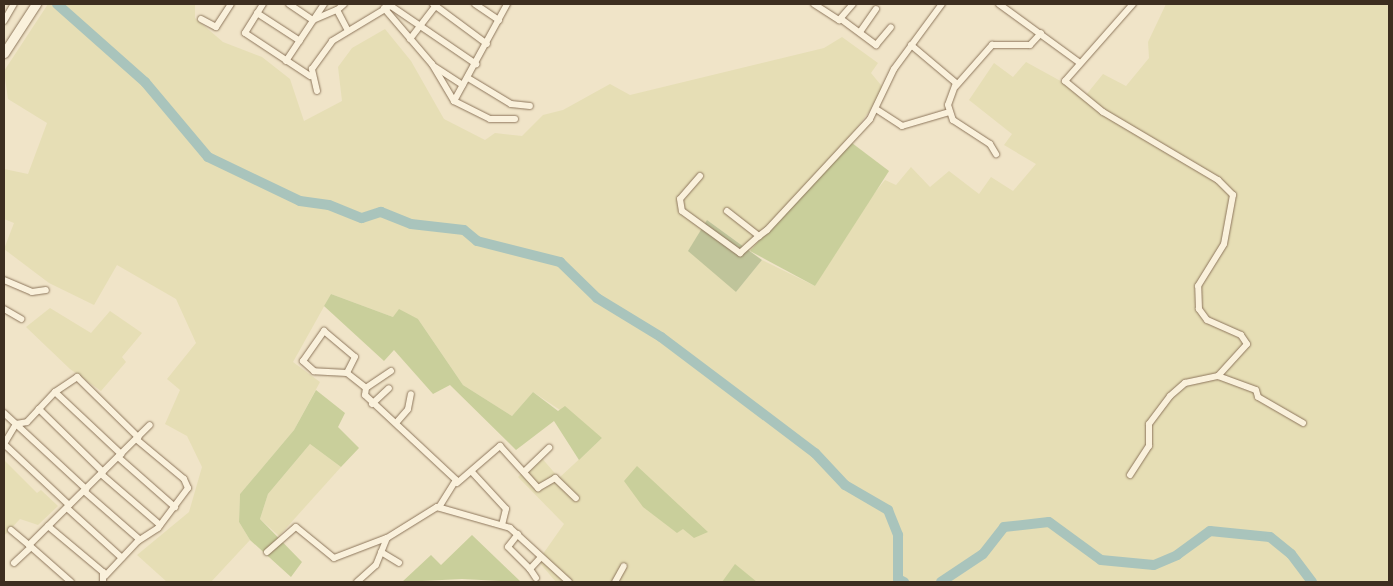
<!DOCTYPE html>
<style>
body{margin:0}
#map{position:relative;width:1393px;height:586px;overflow:hidden;background:#f0e4c8;font-family:Literata,serif}
div>[style]{position:absolute}
.farmland>*{inset:0;background:#e6deb5}
.green>*{inset:0;background:#c9cf9b}
.cemetery>*{inset:0;background:#bfc49a}
.river>*{height:10px;margin:-5px;padding:0 5px;transform-origin:5px;border-radius:5px;background:#a9c4bc}
.roads{filter:drop-shadow(0 0 1px #8d765c) drop-shadow(0 0 1px #8d765c)}
.street>*{height:6px;margin:-3px;padding:0 3px;transform-origin:3px;border-radius:3px;background:#faf1dc}
.secondary>*{height:9px;margin:-4.5px;padding:0 4.5px;transform-origin:4.5px;border-radius:4.5px;background:#faf1dc}
span{translate:-50% -50%;white-space:nowrap;text-align:center;line-height:1.15;-webkit-text-stroke:4px #f7eed8;paint-order:stroke}
.frame{position:absolute;inset:0;border:5px solid #3d2e20;pointer-events:none}
</style>
<div id="map">
<div class="farmland">
<div style="clip-path:polygon(48px 4px,195px 4px,195px 18px,223px 42px,262px 57px,290px 79px,304px 121px,342px 101px,338px 67px,352px 48px,385px 29px,411px 61px,444px 119px,485px 140px,495px 133px,522px 136px,543px 115px,563px 110px,610px 84px,630px 95px,824px 48px,842px 37px,878px 63px,871px 73px,885px 90px,848px 140px,750px 251px,707px 220px,736px 292px,762px 260px,815px 286px,852px 221px,885px 180px,896px 185px,911px 167px,930px 187px,949px 171px,979px 194px,991px 177px,1013px 191px,1036px 164px,1004px 145px,1012px 134px,969px 100px,994px 63px,1013px 77px,1026px 62px,1086px 95px,1103px 74px,1126px 86px,1149px 58px,1148px 42px,1166px 4px,1389px 4px,1389px 582px,556px 582px,538px 561px,564px 524px,518px 477px,540px 456px,559px 478px,602px 438px,533px 392px,512px 416px,463px 385px,418px 319px,393px 317px,331px 294px,293px 362px,320px 382px,294px 430px,240px 494px,239px 522px,250px 540px,211px 582px,167px 582px,137px 555px,189px 512px,202px 467px,187px 436px,165px 424px,180px 390px,167px 379px,196px 343px,176px 299px,117px 265px,94px 305px,49px 283px,4px 249px,14px 223px,4px 219px,4px 169px,28px 174px,47px 123px,8px 99px,4px 71px)"></div>
<div style="clip-path:polygon(50px 308px,91px 333px,110px 311px,142px 333px,122px 357px,126px 362px,101px 391px,70px 369px,26px 327px)"></div>
<div style="clip-path:polygon(310px 444px,341px 467px,279px 536px,260px 519px,268px 494px)"></div>
<div style="clip-path:polygon(4px 460px,37px 493px,41px 490px,58px 506px,38px 525px,20px 519px,4px 536px)"></div>
</div>
<div class="green">
<div style="clip-path:polygon(848px 140px,889px 171px,815px 286px,750px 251px)"></div>
<div style="clip-path:polygon(331px 294px,393px 317px,399px 309px,418px 319px,463px 385px,512px 416px,533px 392px,558px 411px,565px 406px,602px 438px,579px 460px,554px 421px,516px 450px,450px 385px,433px 394px,394px 350px,384px 361px,324px 306px)"></div>
<div style="clip-path:polygon(316px 390px,345px 413px,338px 427px,359px 448px,341px 467px,310px 444px,268px 494px,260px 519px,302px 562px,291px 577px,250px 540px,239px 522px,240px 494px,294px 430px)"></div>
<div style="clip-path:polygon(637px 466px,708px 532px,694px 538px,683px 529px,677px 533px,643px 507px,624px 481px)"></div>
<div style="clip-path:polygon(472px 535px,521px 582px,462px 579px,402px 582px,431px 555px,441px 565px)"></div>
<div style="clip-path:polygon(735px 564px,757px 582px,722px 582px)"></div>
</div>
<div class="cemetery">
<div style="clip-path:polygon(707px 220px,762px 260px,736px 292px,688px 251px)"></div>
</div>
<div class="river">
<div style="left:57px;top:4px;width:118px;rotate:41.6deg"></div>
<div style="left:145px;top:82px;width:98px;rotate:50deg"></div>
<div style="left:208px;top:157px;width:102px;rotate:25.6deg"></div>
<div style="left:300px;top:201px;width:29px;rotate:8deg"></div>
<div style="left:329px;top:205px;width:35px;rotate:22deg"></div>
<div style="left:362px;top:218px;width:20px;rotate:-18deg"></div>
<div style="left:381px;top:212px;width:32px;rotate:22deg"></div>
<div style="left:411px;top:224px;width:53px;rotate:6.5deg"></div>
<div style="left:464px;top:230px;width:17px;rotate:40deg"></div>
<div style="left:477px;top:241px;width:86px;rotate:14.2deg"></div>
<div style="left:560px;top:262px;width:52px;rotate:44.2deg"></div>
<div style="left:597px;top:298px;width:75px;rotate:31.4deg"></div>
<div style="left:661px;top:337px;width:193px;rotate:37deg"></div>
<div style="left:815px;top:453px;width:44px;rotate:46.8deg"></div>
<div style="left:845px;top:485px;width:50px;rotate:30.2deg"></div>
<div style="left:888px;top:510px;width:27px;rotate:68deg"></div>
<div style="left:898px;top:535px;width:44px;rotate:90deg"></div>
<div style="left:898px;top:579px;width:7px;rotate:27deg"></div>
<div style="left:941px;top:582px;width:50px;rotate:-33.7deg"></div>
<div style="left:983px;top:554px;width:34px;rotate:-52deg"></div>
<div style="left:1004px;top:527px;width:45px;rotate:-6.3deg"></div>
<div style="left:1049px;top:522px;width:64px;rotate:36.2deg"></div>
<div style="left:1101px;top:560px;width:53px;rotate:5.4deg"></div>
<div style="left:1154px;top:565px;width:25px;rotate:-23deg"></div>
<div style="left:1177px;top:555px;width:41px;rotate:-36deg"></div>
<div style="left:1210px;top:531px;width:60px;rotate:5.7deg"></div>
<div style="left:1270px;top:537px;width:27px;rotate:39deg"></div>
<div style="left:1291px;top:554px;width:35px;rotate:53deg"></div>
</div>
<div class="roads">
<div class="street">
<div style="left:263px;top:4px;width:34px;rotate:122deg"></div>
<div style="left:245px;top:33px;width:78px;rotate:33.5deg"></div>
<div style="left:289px;top:4px;width:29px;rotate:34deg"></div>
<div style="left:313px;top:20px;width:26px;rotate:-23deg"></div>
<div style="left:344px;top:4px;width:9px;rotate:139deg"></div>
<div style="left:337px;top:10px;width:21px;rotate:62deg"></div>
<div style="left:388px;top:4px;width:107px;rotate:34.3deg"></div>
<div style="left:433px;top:4px;width:67px;rotate:36.5deg"></div>
<div style="left:475px;top:4px;width:29px;rotate:34deg"></div>
<div style="left:814px;top:4px;width:30px;rotate:33deg"></div>
<div style="left:839px;top:20px;width:21px;rotate:-49deg"></div>
<div style="left:999px;top:4px;width:100px;rotate:36.1deg"></div>
<div style="left:384px;top:8px;width:74px;rotate:49.4deg"></div>
<div style="left:432px;top:64px;width:43px;rotate:59.3deg"></div>
<div style="left:454px;top:101px;width:40px;rotate:26.6deg"></div>
<div style="left:490px;top:119px;width:25px"></div>
<div style="left:257px;top:13px;width:51px;rotate:33.1deg"></div>
<div style="left:201px;top:19px;width:17px;rotate:28deg"></div>
<div style="left:216px;top:27px;width:27px;rotate:-57deg"></div>
<div style="left:841px;top:19px;width:44px;rotate:36.6deg"></div>
<div style="left:876px;top:45px;width:23px;rotate:-50deg"></div>
<div style="left:4px;top:21px;width:20px;rotate:-60deg"></div>
<div style="left:860px;top:32px;width:28px;rotate:-55deg"></div>
<div style="left:410px;top:39px;width:44px;rotate:-52.4deg"></div>
<div style="left:911px;top:45px;width:59px;rotate:40.2deg"></div>
<div style="left:956px;top:83px;width:23px;rotate:110deg"></div>
<div style="left:948px;top:105px;width:16px;rotate:72deg"></div>
<div style="left:953px;top:120px;width:44px;rotate:33deg"></div>
<div style="left:990px;top:144px;width:12px;rotate:59deg"></div>
<div style="left:286px;top:61px;width:69px;rotate:-56.3deg"></div>
<div style="left:435px;top:67px;width:33px;rotate:33deg"></div>
<div style="left:468px;top:78px;width:50px;rotate:31.2deg"></div>
<div style="left:511px;top:104px;width:19px;rotate:6deg"></div>
<div style="left:956px;top:86px;width:55px;rotate:-48.7deg"></div>
<div style="left:992px;top:45px;width:38px"></div>
<div style="left:1030px;top:45px;width:16px;rotate:-47deg"></div>
<div style="left:317px;top:91px;width:23px;rotate:-103deg"></div>
<div style="left:312px;top:69px;width:34px;rotate:-54deg"></div>
<div style="left:332px;top:41px;width:68px;rotate:-31.1deg"></div>
<div style="left:454px;top:101px;width:111px;rotate:-61.3deg"></div>
<div style="left:876px;top:109px;width:31px;rotate:33deg"></div>
<div style="left:902px;top:126px;width:49px;rotate:-16.6deg"></div>
<div style="left:700px;top:176px;width:30px;rotate:131deg"></div>
<div style="left:680px;top:199px;width:12px;rotate:81deg"></div>
<div style="left:682px;top:211px;width:72px;rotate:35.9deg"></div>
<div style="left:740px;top:253px;width:25px;rotate:-42deg"></div>
<div style="left:727px;top:211px;width:41px;rotate:38deg"></div>
<div style="left:759px;top:236px;width:10px;rotate:-37deg"></div>
<div style="left:767px;top:230px;width:151px;rotate:-47.1deg"></div>
<div style="left:870px;top:119px;width:55px;rotate:-64.4deg"></div>
<div style="left:894px;top:69px;width:81px;rotate:-53.6deg"></div>
<div style="left:4px;top:280px;width:30px;rotate:23deg"></div>
<div style="left:32px;top:292px;width:14px;rotate:-8deg"></div>
<div style="left:4px;top:309px;width:20px;rotate:30deg"></div>
<div style="left:324px;top:331px;width:40px;rotate:40deg"></div>
<div style="left:355px;top:357px;width:18px;rotate:117deg"></div>
<div style="left:347px;top:373px;width:33px;rotate:-177deg"></div>
<div style="left:314px;top:371px;width:15px;rotate:-138deg"></div>
<div style="left:303px;top:361px;width:37px;rotate:-55deg"></div>
<div style="left:391px;top:371px;width:30px;rotate:146deg"></div>
<div style="left:366px;top:388px;width:7px;rotate:98deg"></div>
<div style="left:365px;top:395px;width:125px;rotate:43deg"></div>
<div style="left:456px;top:480px;width:32px;rotate:122deg"></div>
<div style="left:347px;top:373px;width:24px;rotate:38deg"></div>
<div style="left:1218px;top:376px;width:40px;rotate:20.2deg"></div>
<div style="left:1256px;top:390px;width:7px;rotate:74deg"></div>
<div style="left:1258px;top:397px;width:52px;rotate:30deg"></div>
<div style="left:55px;top:392px;width:91px;rotate:43.2deg"></div>
<div style="left:372px;top:404px;width:23px;rotate:-43deg"></div>
<div style="left:4px;top:413px;width:112px;rotate:42.8deg"></div>
<div style="left:396px;top:423px;width:18px;rotate:-49deg"></div>
<div style="left:408px;top:409px;width:15px;rotate:-79deg"></div>
<div style="left:16px;top:424px;width:23px;rotate:121deg"></div>
<div style="left:4px;top:444px;width:89px;rotate:43.2deg"></div>
<div style="left:16px;top:424px;width:11px;rotate:-10deg"></div>
<div style="left:27px;top:422px;width:18px;rotate:-47deg"></div>
<div style="left:118px;top:457px;width:76px;rotate:41.3deg"></div>
<div style="left:103px;top:472px;width:90px;rotate:-135.5deg"></div>
<div style="left:39px;top:409px;width:23px;rotate:-47deg"></div>
<div style="left:55px;top:392px;width:27px;rotate:-34deg"></div>
<div style="left:77px;top:377px;width:86px;rotate:44.5deg"></div>
<div style="left:472px;top:472px;width:50px;rotate:47.4deg"></div>
<div style="left:506px;top:509px;width:16px;rotate:104deg"></div>
<div style="left:524px;top:472px;width:35px;rotate:-44deg"></div>
<div style="left:101px;top:474px;width:78px;rotate:40.8deg"></div>
<div style="left:1130px;top:475px;width:35px;rotate:-57deg"></div>
<div style="left:1149px;top:446px;width:22px;rotate:-90deg"></div>
<div style="left:1149px;top:424px;width:35px;rotate:-53deg"></div>
<div style="left:1170px;top:396px;width:20px;rotate:-41deg"></div>
<div style="left:1185px;top:383px;width:34px;rotate:-12deg"></div>
<div style="left:1218px;top:376px;width:43px;rotate:-47.8deg"></div>
<div style="left:1247px;top:344px;width:11px;rotate:-124deg"></div>
<div style="left:1241px;top:335px;width:37px;rotate:-156deg"></div>
<div style="left:1207px;top:320px;width:14px;rotate:-126deg"></div>
<div style="left:1199px;top:309px;width:23px;rotate:-92deg"></div>
<div style="left:1198px;top:286px;width:49px;rotate:-58.2deg"></div>
<div style="left:1224px;top:244px;width:50px;rotate:-79.6deg"></div>
<div style="left:1233px;top:195px;width:21px;rotate:-135deg"></div>
<div style="left:1218px;top:180px;width:134px;rotate:-149.4deg"></div>
<div style="left:1103px;top:112px;width:49px;rotate:-140.8deg"></div>
<div style="left:1065px;top:81px;width:103px;rotate:-48.6deg"></div>
<div style="left:457px;top:483px;width:57px;rotate:-40.7deg"></div>
<div style="left:500px;top:446px;width:57px;rotate:47.9deg"></div>
<div style="left:538px;top:488px;width:20px;rotate:-30deg"></div>
<div style="left:555px;top:478px;width:29px;rotate:44deg"></div>
<div style="left:84px;top:491px;width:73px;rotate:41.1deg"></div>
<div style="left:67px;top:508px;width:74px;rotate:42.3deg"></div>
<div style="left:48px;top:526px;width:72px;rotate:39.9deg"></div>
<div style="left:103px;top:572px;width:10px;rotate:90deg"></div>
<div style="left:11px;top:530px;width:23px;rotate:40deg"></div>
<div style="left:518px;top:534px;width:16px;rotate:128deg"></div>
<div style="left:508px;top:547px;width:31px;rotate:45deg"></div>
<div style="left:267px;top:552px;width:38px;rotate:-41deg"></div>
<div style="left:296px;top:527px;width:49px;rotate:39.2deg"></div>
<div style="left:334px;top:558px;width:56px;rotate:-21deg"></div>
<div style="left:381px;top:552px;width:21px;rotate:31deg"></div>
<div style="left:14px;top:563px;width:23px;rotate:-43deg"></div>
<div style="left:105px;top:576px;width:48px;rotate:-46.7deg"></div>
<div style="left:138px;top:541px;width:24px;rotate:-33deg"></div>
<div style="left:158px;top:528px;width:50px;rotate:-53.1deg"></div>
<div style="left:188px;top:488px;width:10px;rotate:-114deg"></div>
<div style="left:184px;top:479px;width:62px;rotate:-140.2deg"></div>
<div style="left:536px;top:578px;width:11px;rotate:-124deg"></div>
<div style="left:530px;top:569px;width:16px;rotate:-47deg"></div>
<div style="left:71px;top:582px;width:56px;rotate:-138.6deg"></div>
<div style="left:29px;top:545px;width:170px;rotate:-44.8deg"></div>
<div style="left:357px;top:582px;width:25px;rotate:-42deg"></div>
<div style="left:376px;top:565px;width:29px;rotate:-68deg"></div>
<div style="left:387px;top:538px;width:59px;rotate:-31.8deg"></div>
<div style="left:437px;top:507px;width:76px;rotate:16deg"></div>
<div style="left:510px;top:528px;width:80px;rotate:42.5deg"></div>
<div style="left:615px;top:582px;width:18px;rotate:-61deg"></div>
</div>
<div class="secondary">
<div style="left:4px;top:53px;width:59px;rotate:-56.9deg"></div>
</div>
</div>
<div class="frame"></div>
</div>
